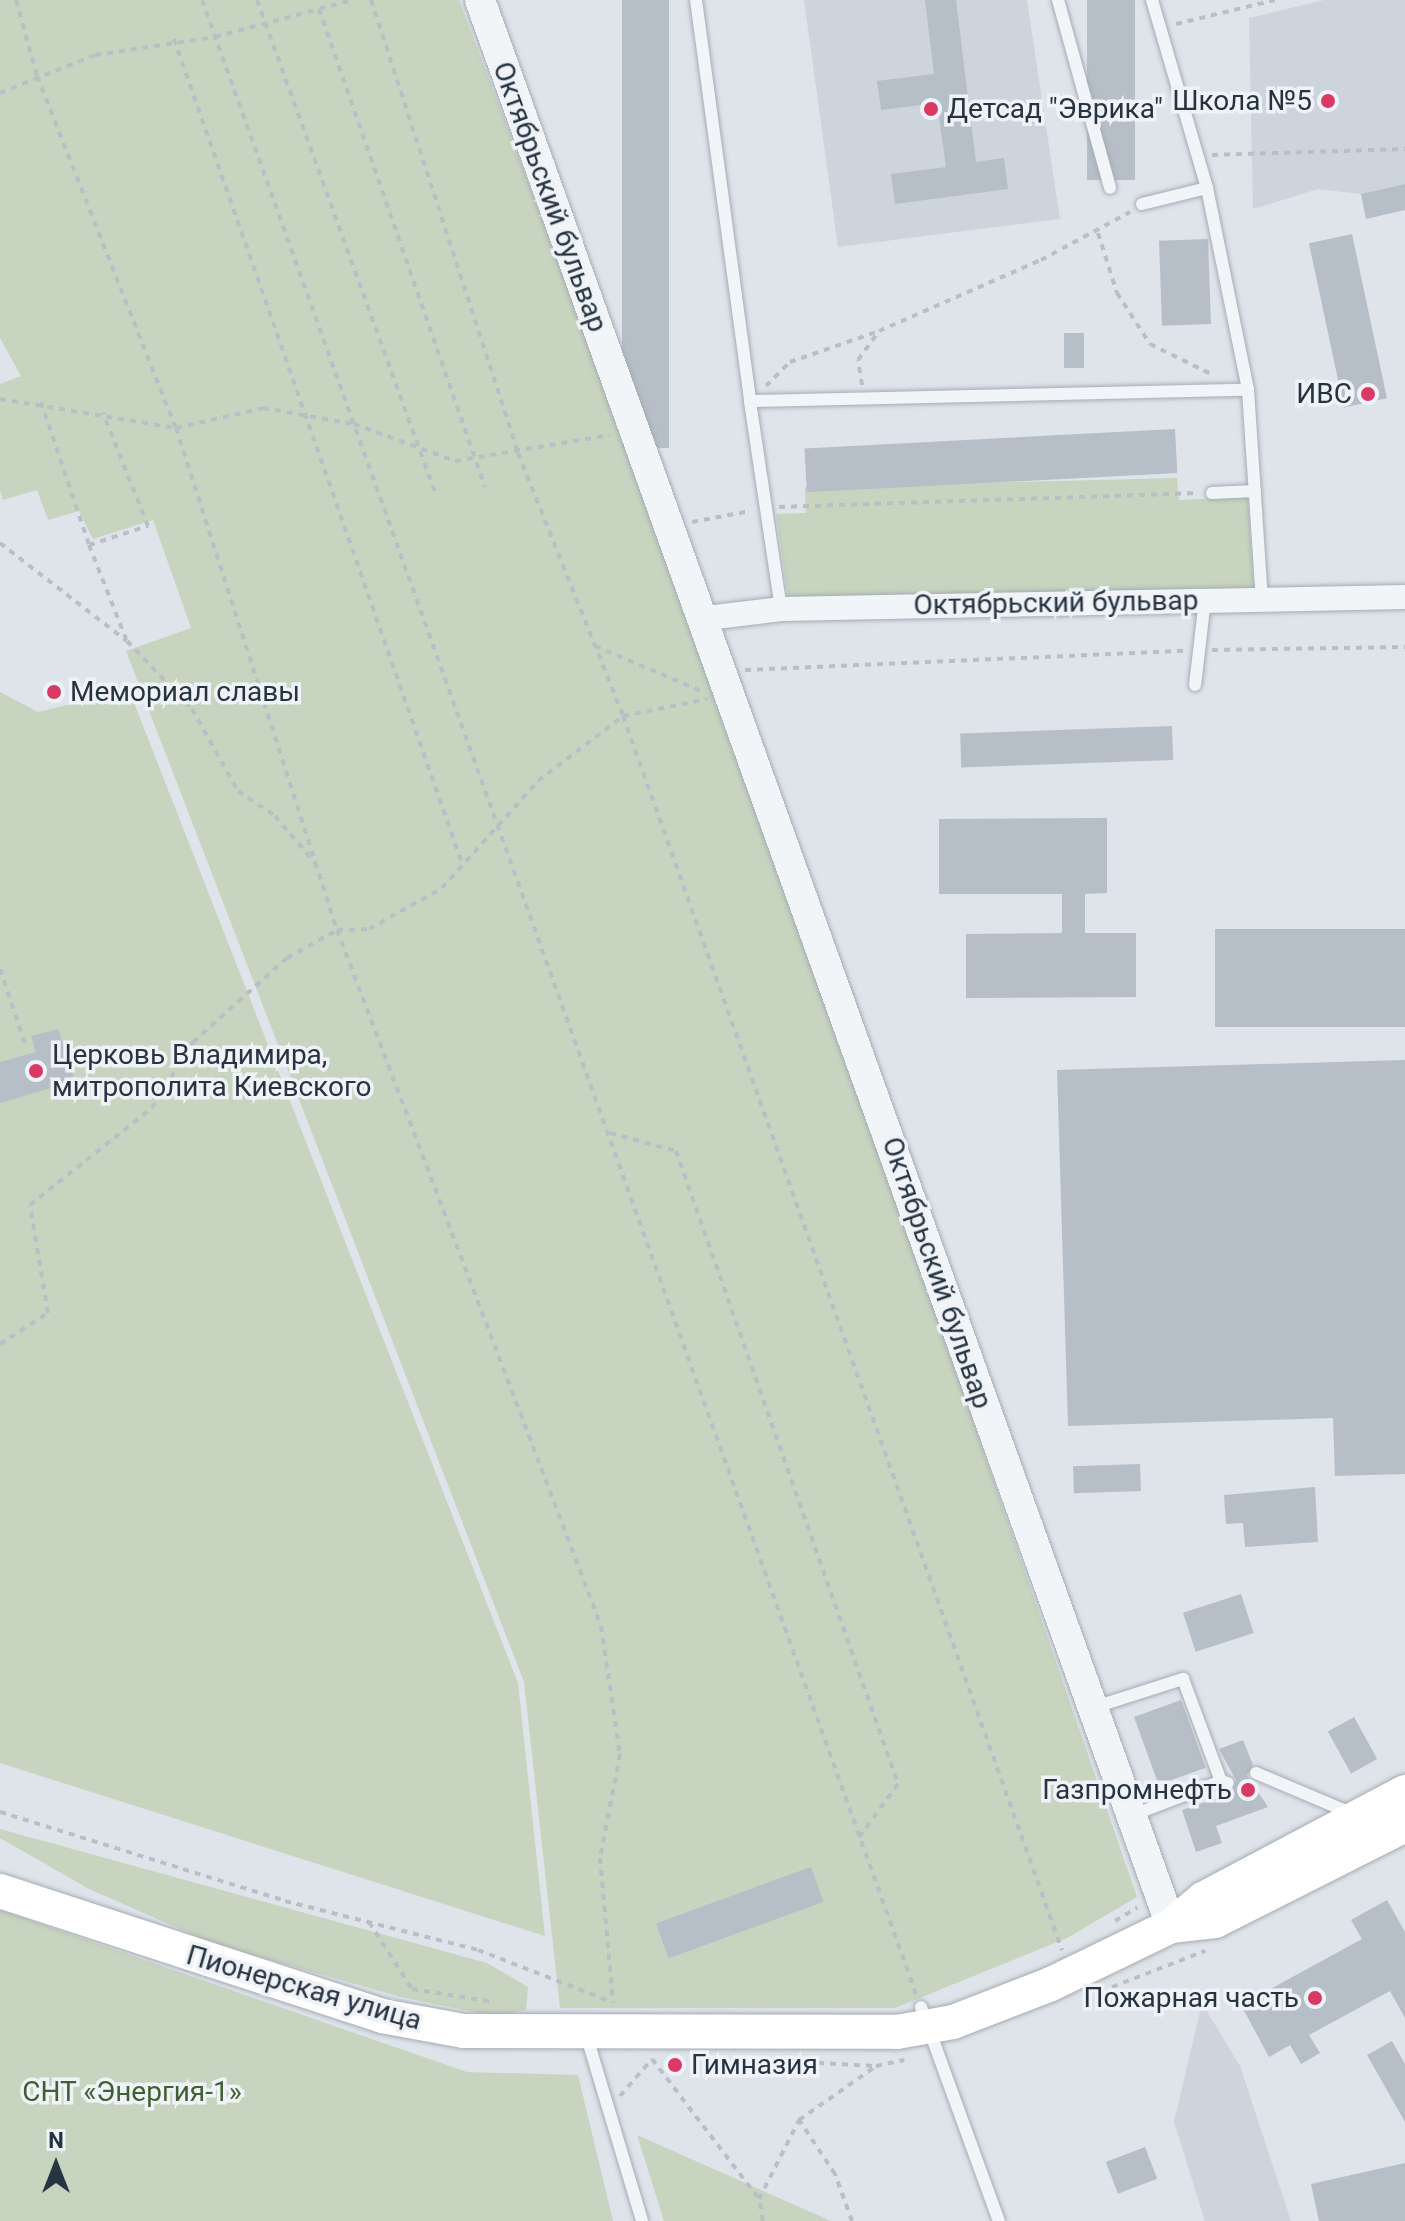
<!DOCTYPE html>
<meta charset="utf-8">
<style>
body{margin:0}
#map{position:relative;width:1405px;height:2221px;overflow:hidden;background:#dfe4ea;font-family:Roboto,sans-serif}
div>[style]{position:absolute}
.built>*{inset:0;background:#cdd4dc}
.green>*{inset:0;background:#c7d4bf}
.building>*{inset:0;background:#b6bec7;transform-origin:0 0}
.path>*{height:4px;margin-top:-2px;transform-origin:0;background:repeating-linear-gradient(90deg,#b9bfc4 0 6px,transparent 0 12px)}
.roads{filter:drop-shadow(0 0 2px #a4acb4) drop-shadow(0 0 2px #a4acb4)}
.service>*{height:12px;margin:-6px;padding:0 6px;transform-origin:6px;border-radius:6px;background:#f2f5f7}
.minor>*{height:24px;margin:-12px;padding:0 12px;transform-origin:12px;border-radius:12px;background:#f2f5f7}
.tertiary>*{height:30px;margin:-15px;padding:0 15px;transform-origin:15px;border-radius:15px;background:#f2f5f7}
.secondary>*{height:34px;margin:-17px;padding:0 17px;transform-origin:17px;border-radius:17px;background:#fff}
.dots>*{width:22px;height:22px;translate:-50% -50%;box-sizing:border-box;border:4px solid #eff3f7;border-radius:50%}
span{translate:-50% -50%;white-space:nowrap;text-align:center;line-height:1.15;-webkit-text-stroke:7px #eff3f7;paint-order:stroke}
.poi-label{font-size:28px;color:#263442}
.right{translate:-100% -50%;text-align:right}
.left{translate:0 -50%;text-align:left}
.street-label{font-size:28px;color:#263442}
.park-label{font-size:28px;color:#405f32}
.north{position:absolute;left:16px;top:2125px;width:80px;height:80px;-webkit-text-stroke:6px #eff3f7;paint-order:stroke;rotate:0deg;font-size:22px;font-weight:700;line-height:32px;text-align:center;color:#263442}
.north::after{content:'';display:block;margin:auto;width:28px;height:36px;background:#263442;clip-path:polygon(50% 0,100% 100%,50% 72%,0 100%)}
</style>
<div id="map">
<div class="built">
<div style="clip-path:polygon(804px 0,1027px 0,1060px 219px,838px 247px)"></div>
<div style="clip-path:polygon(1324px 0,1405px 0,1405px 184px,1361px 194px,1318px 189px,1253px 209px,1249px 18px)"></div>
<div style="clip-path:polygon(1202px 2003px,1240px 2066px,1291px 2221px,1205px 2221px,1174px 2122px)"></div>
</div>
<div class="green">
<div style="clip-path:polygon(0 0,459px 0,728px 710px,1137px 1897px,1067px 1938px,895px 2008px,560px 2008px,524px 1682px,126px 651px,191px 628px,153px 520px,93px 539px,79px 511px,48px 520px,37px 490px,3px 500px,0 490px,0 384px,21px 376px,0 338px)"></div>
<div style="clip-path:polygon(1177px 478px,1179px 500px,1248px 497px,1254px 593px,789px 603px,776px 514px,806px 513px,805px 487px)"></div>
<div style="clip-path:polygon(129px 690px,518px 1683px,545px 1936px,0 1763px,0 692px,38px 712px)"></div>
<div style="clip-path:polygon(0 1829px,487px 1963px,528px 1987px,526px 2010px,494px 2016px,401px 1997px,214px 1944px,89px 1889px,0 1838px)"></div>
<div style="clip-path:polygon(0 1910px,467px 2072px,578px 2075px,613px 2221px,0 2221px)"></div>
<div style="clip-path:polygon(637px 2135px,831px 2221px,664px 2221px)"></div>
</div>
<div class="building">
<div style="left:622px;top:0;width:47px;height:448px"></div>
<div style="clip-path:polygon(925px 0,956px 0,976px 162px,1004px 158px,1008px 189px,895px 204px,891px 174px,946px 167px,937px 103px,881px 110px,877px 81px,934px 74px)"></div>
<div style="left:1087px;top:0;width:48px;height:180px"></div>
<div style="clip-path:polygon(1405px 184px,1405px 210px,1366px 219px,1361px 194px)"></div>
<div style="left:1352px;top:234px;width:168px;height:44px;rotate:78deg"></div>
<div style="left:1208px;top:239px;width:85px;height:49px;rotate:88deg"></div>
<div style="left:1084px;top:333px;width:35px;height:20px;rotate:90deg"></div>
<div style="left:1175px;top:429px;width:44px;height:371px;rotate:87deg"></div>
<div style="left:1172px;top:726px;width:34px;height:212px;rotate:88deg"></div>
<div style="clip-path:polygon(1107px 818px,1107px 893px,1085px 894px,1085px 933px,1136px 933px,1136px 997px,966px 998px,966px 934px,1062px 933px,1062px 894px,939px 894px,939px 819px)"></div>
<div style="left:1405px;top:929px;width:98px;height:190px;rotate:90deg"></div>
<div style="clip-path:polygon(58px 1029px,75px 1081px,0 1103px,0 1062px,36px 1052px,31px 1036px)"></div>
<div style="clip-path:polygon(1405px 1060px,1405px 1474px,1335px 1476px,1333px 1418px,1068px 1426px,1057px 1070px)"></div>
<div style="left:1140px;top:1464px;width:27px;height:67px;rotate:88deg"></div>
<div style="clip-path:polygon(1315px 1487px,1318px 1542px,1245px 1547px,1243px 1523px,1226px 1524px,1224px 1495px)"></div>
<div style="left:1241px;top:1594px;width:41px;height:61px;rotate:72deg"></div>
<div style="left:1181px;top:1700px;width:72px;height:50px;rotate:70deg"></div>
<div style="left:1354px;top:1717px;width:48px;height:30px;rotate:61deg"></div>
<div style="clip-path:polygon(1243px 1740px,1253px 1765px,1247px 1775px,1268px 1807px,1216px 1826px,1222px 1843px,1196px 1852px,1182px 1810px,1232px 1793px,1236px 1780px,1219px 1749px)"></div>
<div style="left:811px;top:1867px;width:37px;height:165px;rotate:70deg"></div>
<div style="clip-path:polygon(1387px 1900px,1405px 1932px,1405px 2018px,1390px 1991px,1309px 2035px,1320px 2053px,1301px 2064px,1290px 2045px,1269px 2057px,1241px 2005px,1362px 1939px,1351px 1920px)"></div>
<div style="clip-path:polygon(1392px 2041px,1405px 2064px,1405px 2122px,1367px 2055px)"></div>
<div style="left:1145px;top:2147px;width:34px;height:42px;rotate:69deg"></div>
<div style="clip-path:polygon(1405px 2163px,1405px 2221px,1319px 2221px,1311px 2184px)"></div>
</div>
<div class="path">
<div style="left:16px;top:0;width:79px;rotate:74.6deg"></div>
<div style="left:37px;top:76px;width:378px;rotate:68.5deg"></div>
<div style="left:176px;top:428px;width:527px;rotate:72.22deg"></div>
<div style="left:337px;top:930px;width:744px;rotate:69.23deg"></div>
<div style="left:601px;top:1626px;width:129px;rotate:81.6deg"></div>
<div style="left:620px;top:1754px;width:106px;rotate:100.9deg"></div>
<div style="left:600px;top:1858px;width:145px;rotate:84.8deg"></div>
<div style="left:202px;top:0;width:2118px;rotate:70.3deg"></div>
<div style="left:257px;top:0;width:526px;rotate:70.12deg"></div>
<div style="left:371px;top:0;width:476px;rotate:72deg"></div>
<div style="left:518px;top:453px;width:283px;rotate:68.2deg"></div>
<div style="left:623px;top:716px;width:1310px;rotate:70.42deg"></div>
<div style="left:319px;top:9px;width:506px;rotate:70.85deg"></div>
<div style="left:1176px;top:24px;width:102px;rotate:-13.6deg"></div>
<div style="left:174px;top:39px;width:876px;rotate:70.74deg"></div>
<div style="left:0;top:93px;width:102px;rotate:-21.8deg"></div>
<div style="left:95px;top:55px;width:121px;rotate:-8.5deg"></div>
<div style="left:215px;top:37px;width:142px;rotate:-15.1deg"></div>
<div style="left:1212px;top:155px;width:193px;rotate:-1.8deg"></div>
<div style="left:1098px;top:233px;width:63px;rotate:72.4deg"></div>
<div style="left:1117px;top:293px;width:61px;rotate:57.1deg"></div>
<div style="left:1150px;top:344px;width:66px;rotate:26.2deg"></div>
<div style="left:862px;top:385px;width:25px;rotate:-99deg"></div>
<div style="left:858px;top:360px;width:36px;rotate:-54deg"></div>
<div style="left:879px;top:331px;width:177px;rotate:-23.7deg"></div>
<div style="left:1041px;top:260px;width:101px;rotate:-28.3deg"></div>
<div style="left:766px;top:386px;width:34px;rotate:-45deg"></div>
<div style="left:790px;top:362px;width:94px;rotate:-19.2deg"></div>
<div style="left:0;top:399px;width:178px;rotate:9.4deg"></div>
<div style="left:176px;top:428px;width:89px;rotate:-12.9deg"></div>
<div style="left:263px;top:408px;width:92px;rotate:10deg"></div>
<div style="left:354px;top:424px;width:108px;rotate:20.1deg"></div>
<div style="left:455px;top:461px;width:157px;rotate:-9.5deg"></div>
<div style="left:41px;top:402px;width:151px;rotate:71.4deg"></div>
<div style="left:89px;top:545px;width:62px;rotate:-17.9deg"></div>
<div style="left:148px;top:526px;width:122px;rotate:-111.7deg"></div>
<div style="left:779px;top:507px;width:419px;rotate:-1.9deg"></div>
<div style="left:692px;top:522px;width:59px;rotate:-10.7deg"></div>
<div style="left:0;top:543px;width:160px;rotate:37.7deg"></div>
<div style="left:127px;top:641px;width:94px;rotate:46.3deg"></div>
<div style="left:192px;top:709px;width:94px;rotate:60.7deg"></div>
<div style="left:238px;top:791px;width:45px;rotate:34deg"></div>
<div style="left:275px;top:816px;width:63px;rotate:49.5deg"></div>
<div style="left:89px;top:545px;width:101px;rotate:68.5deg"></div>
<div style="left:595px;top:646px;width:115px;rotate:23deg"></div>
<div style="left:1212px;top:650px;width:193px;rotate:-0.9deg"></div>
<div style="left:745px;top:670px;width:439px;rotate:-2.5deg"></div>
<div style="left:0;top:969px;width:79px;rotate:71.6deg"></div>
<div style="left:610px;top:1133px;width:68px;rotate:15.3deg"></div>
<div style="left:676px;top:1151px;width:671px;rotate:70.67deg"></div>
<div style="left:898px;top:1784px;width:66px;rotate:126.3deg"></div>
<div style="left:0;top:1344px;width:57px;rotate:-32.9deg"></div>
<div style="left:48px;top:1313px;width:109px;rotate:-99.5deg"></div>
<div style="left:30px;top:1205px;width:156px;rotate:-38.5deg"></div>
<div style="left:152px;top:1108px;width:78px;rotate:-58.2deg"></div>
<div style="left:193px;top:1042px;width:126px;rotate:-41.8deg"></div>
<div style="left:287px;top:958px;width:57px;rotate:-29.2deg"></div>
<div style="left:337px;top:930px;width:32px;rotate:-2deg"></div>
<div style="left:369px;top:929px;width:84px;rotate:-29.3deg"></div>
<div style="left:442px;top:888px;width:144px;rotate:-48.1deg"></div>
<div style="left:538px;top:781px;width:107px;rotate:-37.4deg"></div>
<div style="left:623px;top:716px;width:86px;rotate:-11.4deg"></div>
<div style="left:0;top:1812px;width:299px;rotate:17.3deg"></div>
<div style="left:285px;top:1901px;width:199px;rotate:14.2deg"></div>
<div style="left:478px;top:1950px;width:144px;rotate:21.2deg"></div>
<div style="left:1115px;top:1921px;width:26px;rotate:-31deg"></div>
<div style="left:369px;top:1922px;width:80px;rotate:57.3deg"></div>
<div style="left:412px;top:1989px;width:83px;rotate:9deg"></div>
<div style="left:1112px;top:1987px;width:100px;rotate:-21.2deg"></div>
<div style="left:782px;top:2061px;width:94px;rotate:3deg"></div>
<div style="left:876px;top:2066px;width:29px;rotate:-12deg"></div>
<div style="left:620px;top:2096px;width:49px;rotate:-49.1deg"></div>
<div style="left:652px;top:2059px;width:176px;rotate:52.6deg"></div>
<div style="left:763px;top:2221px;width:22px;rotate:-100deg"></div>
<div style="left:759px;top:2199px;width:89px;rotate:-63.1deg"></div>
<div style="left:852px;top:2221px;width:50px;rotate:-109.9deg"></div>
<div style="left:835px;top:2174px;width:65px;rotate:-123.7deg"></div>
<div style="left:799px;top:2120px;width:94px;rotate:-35deg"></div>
</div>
<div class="roads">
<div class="service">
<div style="left:696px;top:0;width:405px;rotate:82.3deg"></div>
<div style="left:1058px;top:0;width:195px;rotate:74.5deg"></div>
<div style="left:1207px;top:188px;width:206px;rotate:78.5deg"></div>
<div style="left:1142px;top:204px;width:67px;rotate:-13.8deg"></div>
<div style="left:1207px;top:188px;width:196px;rotate:-106.3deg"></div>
<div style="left:1212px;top:493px;width:43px;rotate:-2.7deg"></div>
<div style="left:781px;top:609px;width:210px;rotate:-98.5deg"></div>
<div style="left:750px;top:401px;width:498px;rotate:-1.3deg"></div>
<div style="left:1248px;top:390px;width:209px;rotate:86.2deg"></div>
<div style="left:1195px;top:685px;width:86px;rotate:-83.3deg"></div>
<div style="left:1092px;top:1708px;width:96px;rotate:-17.7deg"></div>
<div style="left:1183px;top:1679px;width:109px;rotate:69.6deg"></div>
<div style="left:1221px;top:1781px;width:7px;rotate:16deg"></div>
<div style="left:1256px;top:1773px;width:105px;rotate:22.9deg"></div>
<div style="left:1130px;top:1816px;width:97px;rotate:-21deg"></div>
<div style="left:921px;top:2007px;width:228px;rotate:70deg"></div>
<div style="left:586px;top:2034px;width:195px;rotate:73.3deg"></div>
</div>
<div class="minor">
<div style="left:707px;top:618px;width:75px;rotate:-6.9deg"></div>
<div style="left:781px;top:609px;width:624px;rotate:-1.1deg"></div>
</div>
<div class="tertiary">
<div style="left:480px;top:0;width:2046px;rotate:70.26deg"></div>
</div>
<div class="secondary">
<div style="left:0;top:1891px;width:402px;rotate:18.1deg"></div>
<div style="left:382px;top:2016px;width:83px;rotate:10.4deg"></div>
<div style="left:464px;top:2031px;width:433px;rotate:0.1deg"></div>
<div style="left:897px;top:2032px;width:57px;rotate:-10.1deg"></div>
<div style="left:953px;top:2022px;width:105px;rotate:-21.2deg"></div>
<div style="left:1051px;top:1984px;width:133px;rotate:-25.8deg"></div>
<div style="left:1171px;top:1926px;width:42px;rotate:-40.2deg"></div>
<div style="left:1203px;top:1899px;width:229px;rotate:-27.9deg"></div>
<div style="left:1171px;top:1926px;width:44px;rotate:-6.5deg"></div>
<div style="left:1215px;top:1921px;width:213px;rotate:-26.8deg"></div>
</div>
</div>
<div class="dots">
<div style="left:1328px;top:101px;background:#da3965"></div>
<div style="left:931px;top:109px;background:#da3965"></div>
<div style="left:1368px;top:394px;background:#da3965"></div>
<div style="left:54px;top:692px;background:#da3965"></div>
<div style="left:36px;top:1071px;background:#da3965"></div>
<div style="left:1248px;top:1790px;background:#da3965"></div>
<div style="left:1315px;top:1998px;background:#da3965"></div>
<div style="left:675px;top:2065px;background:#da3965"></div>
</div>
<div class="poi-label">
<span class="right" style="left:1312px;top:101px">Школа №5</span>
<span class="left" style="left:947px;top:109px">Детсад "Эврика"</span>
<span class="right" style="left:1352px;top:394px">ИВС</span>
<span class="left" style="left:70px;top:692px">Мемориал славы</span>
<span class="left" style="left:52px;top:1071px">Церковь Владимира,<br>митрополита Киевского</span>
<span class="right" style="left:1232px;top:1790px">Газпромнефть</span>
<span class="right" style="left:1299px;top:1998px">Пожарная часть</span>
<span class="left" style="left:691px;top:2065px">Гимназия</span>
</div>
<div class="street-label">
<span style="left:550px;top:197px;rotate:70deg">Октябрьский бульвар</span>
<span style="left:1056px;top:603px;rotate:-1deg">Октябрьский бульвар</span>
<span style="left:937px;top:1273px;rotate:71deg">Октябрьский бульвар</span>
<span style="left:304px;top:1988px;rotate:16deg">Пионерская улица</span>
</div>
<div class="park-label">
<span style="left:132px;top:2092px">СНТ «Энергия-1»</span>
</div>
<div class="north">N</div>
</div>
